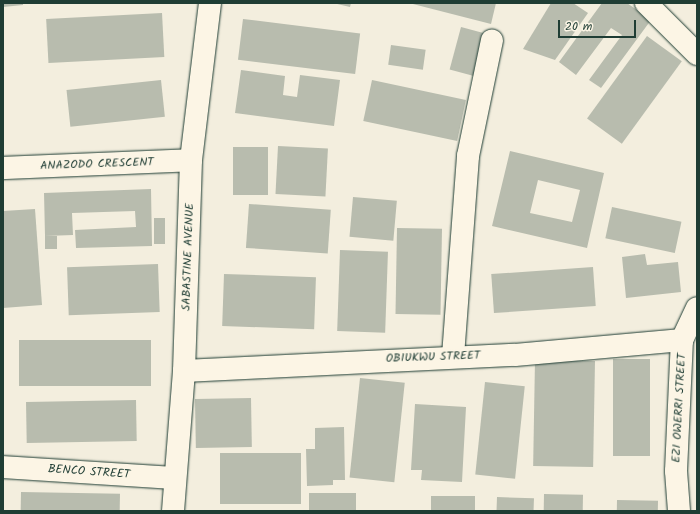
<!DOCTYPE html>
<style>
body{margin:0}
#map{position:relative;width:700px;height:514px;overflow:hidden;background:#f3eede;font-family:Kalam,sans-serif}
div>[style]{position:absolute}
.building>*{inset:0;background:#b8bcae;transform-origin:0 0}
.roads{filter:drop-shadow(0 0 1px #1f3d34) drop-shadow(0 0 1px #1f3d34)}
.street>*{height:22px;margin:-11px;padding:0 11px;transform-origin:11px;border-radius:11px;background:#fcf5e5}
span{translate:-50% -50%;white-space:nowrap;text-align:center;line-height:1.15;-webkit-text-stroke:3.5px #fcf5e5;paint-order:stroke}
.street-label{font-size:12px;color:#1f3d34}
.frame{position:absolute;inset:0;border:4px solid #1f3d34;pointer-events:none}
.scale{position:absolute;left:558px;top:20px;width:78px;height:18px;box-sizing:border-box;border:2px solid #1f3d34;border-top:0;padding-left:5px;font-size:12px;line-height:14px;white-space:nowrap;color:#1f3d34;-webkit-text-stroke:3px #fcf5e5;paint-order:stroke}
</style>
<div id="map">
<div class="building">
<div style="clip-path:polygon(3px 3px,23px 3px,23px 5px,3px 7px)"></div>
<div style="clip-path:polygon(333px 3px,351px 3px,350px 7px)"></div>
<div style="clip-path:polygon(409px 3px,496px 3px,491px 24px)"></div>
<div style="clip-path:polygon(551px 3px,573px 3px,588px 13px,555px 60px,523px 49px)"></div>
<div style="clip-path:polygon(602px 3px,627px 3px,651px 20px,601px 88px,589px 80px,622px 35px,611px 28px,576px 75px,559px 62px)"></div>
<div style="left:162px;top:13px;width:44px;height:116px;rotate:87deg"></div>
<div style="left:243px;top:19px;width:118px;height:41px;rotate:7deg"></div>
<div style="left:461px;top:27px;width:27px;height:44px;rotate:15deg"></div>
<div style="left:647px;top:36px;width:43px;height:102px;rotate:36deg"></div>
<div style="left:391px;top:45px;width:35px;height:20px;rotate:8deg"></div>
<div style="clip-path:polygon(241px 70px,285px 76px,283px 95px,297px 97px,300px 75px,340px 80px,334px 126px,235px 113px)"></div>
<div style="left:161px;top:80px;width:37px;height:95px;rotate:84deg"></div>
<div style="left:372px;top:80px;width:96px;height:42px;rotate:12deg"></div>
<div style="left:278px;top:146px;width:50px;height:48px;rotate:3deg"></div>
<div style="left:233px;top:147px;width:35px;height:48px"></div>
<div style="clip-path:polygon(evenodd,510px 151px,604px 173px,587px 248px,492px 226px,510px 151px,538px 180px,580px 190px,572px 222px,530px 213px,538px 180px)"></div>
<div style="clip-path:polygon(151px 189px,152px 246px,76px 248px,75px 230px,136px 227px,135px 211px,72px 213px,73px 235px,45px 236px,44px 193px)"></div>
<div style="left:353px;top:197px;width:44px;height:40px;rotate:5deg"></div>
<div style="left:249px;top:204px;width:82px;height:44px;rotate:4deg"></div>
<div style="left:612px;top:207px;width:71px;height:32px;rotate:12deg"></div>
<div style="clip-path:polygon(35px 209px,42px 305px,3px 308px,3px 211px)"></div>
<div style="left:154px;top:218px;width:11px;height:26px"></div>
<div style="left:397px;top:228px;width:45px;height:86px;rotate:1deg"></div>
<div style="left:45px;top:236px;width:12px;height:13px"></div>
<div style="left:340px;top:250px;width:48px;height:81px;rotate:2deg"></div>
<div style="clip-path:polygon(645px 254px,647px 265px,678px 262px,681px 292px,626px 298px,622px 257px)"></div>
<div style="left:158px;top:264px;width:48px;height:91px;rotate:88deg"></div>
<div style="left:593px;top:267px;width:39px;height:102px;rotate:86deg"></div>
<div style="left:224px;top:274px;width:92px;height:52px;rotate:2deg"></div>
<div style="left:19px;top:340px;width:132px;height:46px"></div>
<div style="left:613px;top:359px;width:37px;height:97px"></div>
<div style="left:535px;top:360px;width:60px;height:106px;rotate:1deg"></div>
<div style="left:360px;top:378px;width:45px;height:100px;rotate:6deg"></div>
<div style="left:485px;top:382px;width:40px;height:93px;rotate:6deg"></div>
<div style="left:251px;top:398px;width:49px;height:56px;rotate:89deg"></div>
<div style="left:136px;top:400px;width:41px;height:110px;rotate:89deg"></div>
<div style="clip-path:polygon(415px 404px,466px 407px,462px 482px,421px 480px,422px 470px,411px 470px)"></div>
<div style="clip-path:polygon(344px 427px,345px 480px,333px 480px,333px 485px,307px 486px,306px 449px,315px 449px,315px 428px)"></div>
<div style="left:220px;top:453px;width:81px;height:51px"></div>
<div style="left:21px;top:492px;width:99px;height:19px;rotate:1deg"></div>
<div style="left:309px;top:493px;width:47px;height:18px"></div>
<div style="left:544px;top:494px;width:39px;height:17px;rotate:1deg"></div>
<div style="left:431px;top:496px;width:44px;height:15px"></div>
<div style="left:497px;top:497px;width:37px;height:14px;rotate:2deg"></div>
<div style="left:617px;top:500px;width:41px;height:11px;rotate:1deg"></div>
</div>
<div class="roads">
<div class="street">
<div style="left:646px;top:3px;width:72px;rotate:45deg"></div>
<div style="left:3px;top:168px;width:188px;rotate:-2.4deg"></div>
<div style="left:453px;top:356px;width:201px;rotate:-85.7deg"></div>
<div style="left:468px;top:156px;width:118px;rotate:-78.3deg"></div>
<div style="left:184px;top:371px;width:331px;rotate:-2.8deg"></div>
<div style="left:515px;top:355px;width:168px;rotate:-5.1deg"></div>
<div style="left:3px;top:467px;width:172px;rotate:3.7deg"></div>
<div style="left:173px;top:511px;width:140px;rotate:-85.5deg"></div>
<div style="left:184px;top:371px;width:211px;rotate:-88.1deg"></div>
<div style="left:191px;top:160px;width:158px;rotate:-83.1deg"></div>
<div style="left:679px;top:511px;width:40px;rotate:-94.3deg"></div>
<div style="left:676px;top:471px;width:131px;rotate:-87.4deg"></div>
<div style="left:682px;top:340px;width:35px;rotate:-65deg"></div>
</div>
</div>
<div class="street-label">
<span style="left:97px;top:164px;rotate:-2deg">ANAZODO CRESCENT</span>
<span style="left:188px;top:257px;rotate:-88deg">SABASTINE AVENUE</span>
<span style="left:433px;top:357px;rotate:-2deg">OBIUKWU STREET</span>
<span style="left:679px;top:408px;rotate:-87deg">EZI OWERRI STREET</span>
<span style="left:89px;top:472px;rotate:4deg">BENCO STREET</span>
</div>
<div class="frame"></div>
<div class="scale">20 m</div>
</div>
